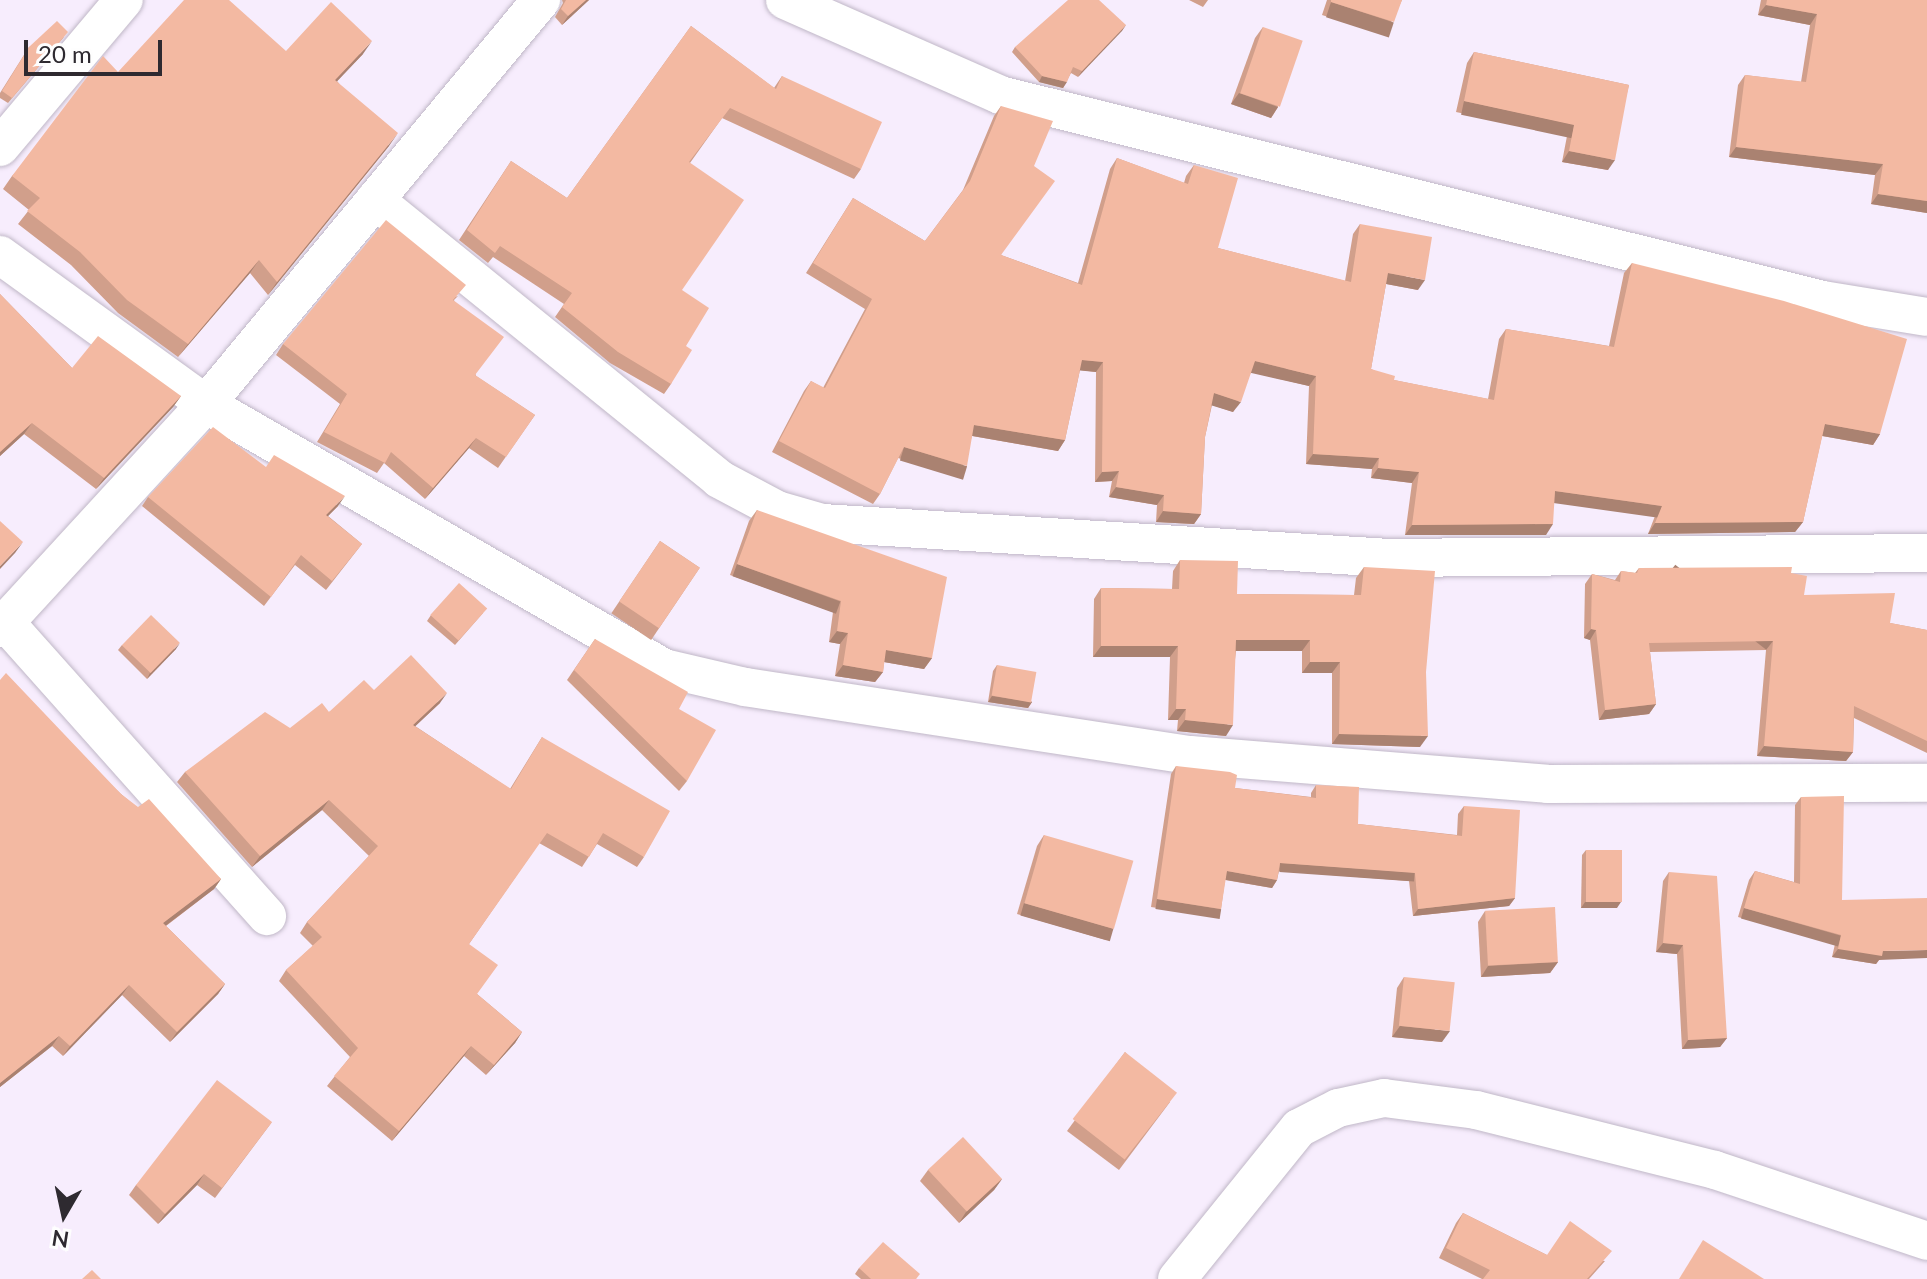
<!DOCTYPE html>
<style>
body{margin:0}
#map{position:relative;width:1927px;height:1279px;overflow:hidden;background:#f7edfd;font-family:Lato,sans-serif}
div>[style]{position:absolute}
.roads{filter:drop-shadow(0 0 2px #c0b7c7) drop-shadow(0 0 2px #c0b7c7)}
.minor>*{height:38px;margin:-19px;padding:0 19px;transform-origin:19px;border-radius:19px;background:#fff}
.wall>*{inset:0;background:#d19f8b;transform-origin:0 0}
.shaded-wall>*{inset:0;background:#aa8271;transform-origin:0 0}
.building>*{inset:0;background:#f3b9a2;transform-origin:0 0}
span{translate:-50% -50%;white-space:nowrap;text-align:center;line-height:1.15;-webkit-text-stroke:7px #fefefe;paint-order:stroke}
.north{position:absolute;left:24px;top:1175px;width:80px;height:80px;-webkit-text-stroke:6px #fefefe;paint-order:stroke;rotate:189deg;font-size:22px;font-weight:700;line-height:32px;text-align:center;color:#2e2a30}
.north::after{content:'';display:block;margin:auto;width:28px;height:36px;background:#2e2a30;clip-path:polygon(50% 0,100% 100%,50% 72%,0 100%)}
.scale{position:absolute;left:24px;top:40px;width:138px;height:36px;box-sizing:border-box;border:4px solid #2e2a30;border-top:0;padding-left:10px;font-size:24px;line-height:28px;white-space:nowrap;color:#2e2a30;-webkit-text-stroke:6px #fefefe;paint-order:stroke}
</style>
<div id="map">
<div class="roads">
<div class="minor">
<div style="left:785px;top:0;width:235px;rotate:23.8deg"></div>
<div style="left:1000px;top:95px;width:848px;rotate:13.99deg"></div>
<div style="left:1823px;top:300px;width:105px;rotate:9.3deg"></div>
<div style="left:0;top:147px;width:192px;rotate:-49.9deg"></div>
<div style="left:375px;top:200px;width:443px;rotate:39deg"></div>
<div style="left:719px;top:479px;width:66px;rotate:28.1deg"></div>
<div style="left:777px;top:510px;width:47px;rotate:16.1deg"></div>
<div style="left:822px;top:523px;width:568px;rotate:3.53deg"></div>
<div style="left:1389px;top:558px;width:538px;rotate:-0.53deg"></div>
<div style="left:0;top:255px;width:254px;rotate:35.9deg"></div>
<div style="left:206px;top:404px;width:529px;rotate:29.96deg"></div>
<div style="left:664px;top:668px;width:83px;rotate:13.2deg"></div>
<div style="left:745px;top:687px;width:450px;rotate:8.7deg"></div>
<div style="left:1190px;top:755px;width:358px;rotate:4.6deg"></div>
<div style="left:1547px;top:784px;width:380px;rotate:-0.2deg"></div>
<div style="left:5px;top:622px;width:394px;rotate:48.3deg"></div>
<div style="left:0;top:628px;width:304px;rotate:-47.4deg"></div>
<div style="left:206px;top:404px;width:525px;rotate:-50.33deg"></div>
<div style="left:1177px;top:1279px;width:194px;rotate:-51.1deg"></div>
<div style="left:1299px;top:1128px;width:44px;rotate:-27.1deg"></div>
<div style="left:1338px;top:1108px;width:47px;rotate:-12.3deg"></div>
<div style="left:1384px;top:1098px;width:93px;rotate:7.4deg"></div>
<div style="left:1476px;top:1110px;width:246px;rotate:14.1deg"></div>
<div style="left:1715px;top:1170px;width:224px;rotate:18.5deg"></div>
</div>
</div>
<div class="wall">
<div style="clip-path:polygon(562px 0,589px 0,562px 25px,555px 17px,563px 3px)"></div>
<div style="clip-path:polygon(1189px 0,1208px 0,1203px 7px)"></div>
<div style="clip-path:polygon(1327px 0,1402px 0,1385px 35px,1322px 15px)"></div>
<div style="clip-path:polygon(1761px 0,1927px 0,1927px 213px,1871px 204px,1875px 175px,1729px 157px,1738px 85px,1745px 75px,1801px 82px,1810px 25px,1758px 15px)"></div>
<div style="clip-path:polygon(1126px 25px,1078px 77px,1071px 73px,1063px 88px,1039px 82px,1012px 52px,1015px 47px)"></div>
<div style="clip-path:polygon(691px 26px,774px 88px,782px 76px,861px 169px,854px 179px,722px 118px,690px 163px,682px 290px,686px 346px,671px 384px,664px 394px,610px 363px,555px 317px,564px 304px,493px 257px,488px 263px,459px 240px,511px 161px,567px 198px)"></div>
<div style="clip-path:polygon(1263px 27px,1278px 107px,1271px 118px,1231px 104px,1255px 38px)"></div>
<div style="clip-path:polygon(64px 37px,8px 103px,0 98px,0 93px,29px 47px)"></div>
<div style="clip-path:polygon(286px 51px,363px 54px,337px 81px,389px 146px,268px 295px,250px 273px,178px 357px,118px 313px,71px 265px,18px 224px,29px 210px,3px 189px,12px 176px,118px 72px)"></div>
<div style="clip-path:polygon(1474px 52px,1629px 85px,1608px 170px,1562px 162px,1567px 136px,1456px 112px,1467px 63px)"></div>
<div style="clip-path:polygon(1001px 106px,1034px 166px,1001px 255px,1078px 283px,1110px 169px,1117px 158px,1184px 183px,1186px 176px,1194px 165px,1218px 248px,1345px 281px,1353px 234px,1360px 224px,1418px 290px,1386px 284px,1371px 369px,1394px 380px,1488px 399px,1499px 339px,1506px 329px,1609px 346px,1624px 273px,1632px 263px,1880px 434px,1873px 445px,1822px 436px,1803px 522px,1795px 532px,1648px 534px,1655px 516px,1554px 502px,1546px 535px,1405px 535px,1412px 483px,1371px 478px,1372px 469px,1306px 464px,1309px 386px,1251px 372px,1233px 412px,1212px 405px,1205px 437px,1201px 514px,1194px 524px,1156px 522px,1157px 505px,1109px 497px,1112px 481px,1095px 482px,1096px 372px,1080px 370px,1065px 440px,1058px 451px,972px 436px,959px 477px,898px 458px,880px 494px,873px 504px,772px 452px,804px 391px,811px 381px,823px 388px,865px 309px,806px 273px,853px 198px,925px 241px,963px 190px,994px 116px)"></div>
<div style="clip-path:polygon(0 294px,72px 368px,181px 396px,173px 407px,96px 489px,24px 434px,0 456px)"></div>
<div style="clip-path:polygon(458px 296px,454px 300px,476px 376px,535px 415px,498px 468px,469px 448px,425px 499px,384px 463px,377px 473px,317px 442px,340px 404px,276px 355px,283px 344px)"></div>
<div style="clip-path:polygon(266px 467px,338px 506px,328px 516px,362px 544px,326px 590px,295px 565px,264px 606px,142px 506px,148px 497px)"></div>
<div style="clip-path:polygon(757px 510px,932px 658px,924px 669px,884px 662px,883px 672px,875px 682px,835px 676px,840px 644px,829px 642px,833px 612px,730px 575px,749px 521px)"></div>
<div style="left:660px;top:541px;width:48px;height:87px;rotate:34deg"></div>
<div style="clip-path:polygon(1180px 560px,1237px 594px,1354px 595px,1356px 578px,1364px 567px,1426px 672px,1420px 747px,1332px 744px,1332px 673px,1302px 673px,1302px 651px,1236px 651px,1226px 736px,1177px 731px,1178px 720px,1168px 720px,1170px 657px,1093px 657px,1094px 599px,1101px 588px,1172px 589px,1173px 571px)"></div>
<div style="clip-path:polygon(1639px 568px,1791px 573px,1804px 595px,1890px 623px,1927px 630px,1927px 753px,1854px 718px,1853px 752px,1846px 761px,1757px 756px,1766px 650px,1650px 652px,1656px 704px,1649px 714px,1599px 720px,1590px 640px,1584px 638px,1585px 584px,1592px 574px,1615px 580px,1621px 571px,1635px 573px)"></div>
<div style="clip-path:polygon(483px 613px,455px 645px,427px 621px,431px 615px)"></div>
<div style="clip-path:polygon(595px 639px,679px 709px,687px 781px,679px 791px,567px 680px)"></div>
<div style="clip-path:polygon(122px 645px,176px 649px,147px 679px,118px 650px)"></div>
<div style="clip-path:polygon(997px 665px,1032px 702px,1028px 708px,988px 702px,993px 671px)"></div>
<div style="clip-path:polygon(0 680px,121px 794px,221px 879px,214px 889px,166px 926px,225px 984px,218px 994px,170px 1042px,122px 995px,63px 1056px,52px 1046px,0 1087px)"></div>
<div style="clip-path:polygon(374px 690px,440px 703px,415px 726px,510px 789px,542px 737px,644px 857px,637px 867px,597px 844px,582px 867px,539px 843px,469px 944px,477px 994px,522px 1032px,515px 1043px,486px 1075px,464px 1056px,392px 1141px,327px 1086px,350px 1057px,279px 981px,286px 970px,313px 946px,300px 933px,307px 922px,369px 856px,322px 810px,252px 867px,177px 782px,185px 772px,329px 712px)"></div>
<div style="clip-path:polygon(1176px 766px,1235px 788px,1311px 797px,1311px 793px,1316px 785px,1358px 824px,1457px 835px,1458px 814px,1464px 806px,1515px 898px,1509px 906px,1413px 916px,1409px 881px,1279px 871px,1277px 880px,1272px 888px,1225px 880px,1221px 909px,1215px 917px,1151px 907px,1171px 774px)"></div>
<div style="clip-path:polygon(1801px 797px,1842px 900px,1879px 960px,1876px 964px,1832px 957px,1835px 944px,1738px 917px,1749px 880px,1755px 871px,1794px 882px,1795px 805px)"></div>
<div style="clip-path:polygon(1044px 835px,1113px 929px,1106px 940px,1017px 914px,1037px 846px)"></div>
<div style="clip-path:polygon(1586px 850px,1617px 908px,1581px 908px,1582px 855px)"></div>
<div style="clip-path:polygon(1669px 872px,1727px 1038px,1720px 1047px,1682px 1049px,1677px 954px,1656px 952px,1663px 881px)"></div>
<div style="clip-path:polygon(1485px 911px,1558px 962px,1550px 973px,1481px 977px,1478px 922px)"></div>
<div style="clip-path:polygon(1404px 977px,1442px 1042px,1392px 1037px,1397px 988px)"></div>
<div style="clip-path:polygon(1125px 1052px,1170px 1102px,1119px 1170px,1067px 1131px)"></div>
<div style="clip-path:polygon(272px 1122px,215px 1198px,197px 1185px,158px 1224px,129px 1195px,136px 1185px)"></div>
<div style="clip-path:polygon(928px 1170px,1002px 1179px,994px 1190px,959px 1223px,920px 1181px)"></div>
<div style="clip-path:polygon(1463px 1213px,1547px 1255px,1605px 1261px,1589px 1279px,1482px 1279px,1439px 1258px,1456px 1223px)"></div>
<div style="clip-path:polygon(859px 1268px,917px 1279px,861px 1279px,855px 1274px)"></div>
</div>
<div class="shaded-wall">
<div style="clip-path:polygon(586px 0,589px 0,562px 25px,568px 16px)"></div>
<div style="left:1331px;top:2px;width:66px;height:16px;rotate:18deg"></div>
<div style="clip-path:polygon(1766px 5px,1817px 14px,1810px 25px,1758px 15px)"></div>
<div style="clip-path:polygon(1126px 25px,1122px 31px,1078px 77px,1082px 71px)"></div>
<div style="clip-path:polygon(372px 41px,363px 54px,326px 93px,335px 80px)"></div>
<div style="clip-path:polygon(1042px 76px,1067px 82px,1063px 88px,1039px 82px)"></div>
<div style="clip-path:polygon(1239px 93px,1278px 107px,1271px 118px,1231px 104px)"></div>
<div style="left:1464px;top:101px;width:113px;height:14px;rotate:12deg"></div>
<div style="clip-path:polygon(398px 133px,389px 146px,268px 295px,277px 282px)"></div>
<div style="clip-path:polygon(1736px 147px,1883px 164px,1875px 175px,1729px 157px)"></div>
<div style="clip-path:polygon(1569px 151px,1615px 160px,1608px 170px,1562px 162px)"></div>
<div style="clip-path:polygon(1878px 194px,1927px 201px,1927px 213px,1871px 204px)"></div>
<div style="clip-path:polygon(259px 260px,250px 273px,178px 357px,188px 344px)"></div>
<div style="clip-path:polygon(1388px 273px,1425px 280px,1418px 290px,1381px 283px)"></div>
<div style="clip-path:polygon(1082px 360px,1103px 362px,1096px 372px,1075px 370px)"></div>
<div style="clip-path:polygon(1255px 361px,1316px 376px,1309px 386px,1247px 372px)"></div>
<div style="clip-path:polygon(1214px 393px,1241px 402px,1233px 412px,1207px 404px)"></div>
<div style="clip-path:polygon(181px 396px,173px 407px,96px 489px,104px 478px)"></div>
<div style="clip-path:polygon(32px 423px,24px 434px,0 456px,0 452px)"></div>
<div style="clip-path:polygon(1825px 424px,1880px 434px,1873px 445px,1817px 435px)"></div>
<div style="clip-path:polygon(974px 425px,1065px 440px,1058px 451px,967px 435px)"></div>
<div style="clip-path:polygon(476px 438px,469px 448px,425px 499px,433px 488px)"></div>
<div style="left:904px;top:447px;width:66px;height:14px;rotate:17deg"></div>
<div style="clip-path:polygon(1313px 454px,1379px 458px,1372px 469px,1306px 464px)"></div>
<div style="clip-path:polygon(1378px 468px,1419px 472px,1412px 483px,1371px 478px)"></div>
<div style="clip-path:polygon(1119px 471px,1112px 481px,1095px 482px,1102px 472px)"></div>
<div style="clip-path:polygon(1116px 487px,1164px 495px,1157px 505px,1109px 497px)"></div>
<div style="left:1555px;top:491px;width:108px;height:12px;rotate:8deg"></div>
<div style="clip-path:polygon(345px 496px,338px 506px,320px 524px,326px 515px)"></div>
<div style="clip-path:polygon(1163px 511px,1201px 514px,1194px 524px,1156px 522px)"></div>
<div style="clip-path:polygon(1803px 522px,1795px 532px,1648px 534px,1655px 523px)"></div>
<div style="clip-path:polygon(1553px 524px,1546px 535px,1405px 535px,1412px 525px)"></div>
<div style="clip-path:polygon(23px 542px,15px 553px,0 569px,0 566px)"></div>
<div style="left:737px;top:564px;width:110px;height:13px;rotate:20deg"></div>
<div style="clip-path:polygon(1591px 629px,1596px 630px,1590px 640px,1584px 638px)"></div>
<div style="clip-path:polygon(837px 631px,848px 633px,840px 644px,829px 642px)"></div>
<div style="clip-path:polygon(1236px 640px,1310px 640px,1302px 651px,1228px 651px)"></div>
<div style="left:1773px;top:641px;width:11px;height:124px;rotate:128deg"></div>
<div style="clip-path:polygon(180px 643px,176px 649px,147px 679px,150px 673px)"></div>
<div style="clip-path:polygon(1101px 646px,1178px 646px,1170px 657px,1093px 657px)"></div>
<div style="clip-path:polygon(886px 650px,932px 658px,924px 669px,878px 661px)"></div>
<div style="clip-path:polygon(1310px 662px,1340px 662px,1332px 673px,1302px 673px)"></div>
<div style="clip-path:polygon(843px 665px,883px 672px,875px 682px,835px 676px)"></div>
<div style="clip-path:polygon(447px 693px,440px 703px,406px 735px,413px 725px)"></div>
<div style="clip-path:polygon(992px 696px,1032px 702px,1028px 708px,988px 702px)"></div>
<div style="clip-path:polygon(1656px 704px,1649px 714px,1599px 720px,1605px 710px)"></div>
<div style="clip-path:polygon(1176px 709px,1186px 709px,1178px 720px,1168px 720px)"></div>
<div style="clip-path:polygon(1185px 720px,1233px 725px,1226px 736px,1177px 731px)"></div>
<div style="clip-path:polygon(1339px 734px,1428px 736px,1420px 747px,1332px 744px)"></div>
<div style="clip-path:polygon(1764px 746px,1853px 752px,1846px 761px,1757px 756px)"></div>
<div style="clip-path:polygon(329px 800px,322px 810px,252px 867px,260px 856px)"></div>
<div style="left:1280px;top:863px;width:135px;height:9px;rotate:4deg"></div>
<div style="clip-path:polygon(1227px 871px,1277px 880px,1272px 888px,1221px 879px)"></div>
<div style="clip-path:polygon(221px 879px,214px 889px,156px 933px,163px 923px)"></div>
<div style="clip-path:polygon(1515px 898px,1509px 906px,1413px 916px,1418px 909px)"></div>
<div style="left:1157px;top:899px;width:65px;height:10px;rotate:9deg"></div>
<div style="clip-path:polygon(1585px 902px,1621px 902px,1617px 908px,1581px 908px)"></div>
<div style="left:1024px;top:903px;width:93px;height:13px;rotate:16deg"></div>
<div style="left:1744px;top:908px;width:101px;height:11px;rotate:16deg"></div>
<div style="clip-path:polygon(1663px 943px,1683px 945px,1677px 954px,1656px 952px)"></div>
<div style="clip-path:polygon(1838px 949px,1883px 951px,1927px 950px,1927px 958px,1879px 960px,1876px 964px,1832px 957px)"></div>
<div style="clip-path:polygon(1558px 962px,1550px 973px,1481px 977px,1488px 966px)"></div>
<div style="clip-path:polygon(225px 984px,218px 994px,170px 1042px,177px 1032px)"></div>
<div style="clip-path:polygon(129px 985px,122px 995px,63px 1056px,70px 1046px)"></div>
<div style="clip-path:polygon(1400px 1026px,1450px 1031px,1442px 1042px,1392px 1037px)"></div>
<div style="clip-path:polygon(522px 1032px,515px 1043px,486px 1075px,494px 1065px)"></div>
<div style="clip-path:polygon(59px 1036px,52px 1046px,0 1087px,0 1083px)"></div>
<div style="clip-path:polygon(1727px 1038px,1720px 1047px,1682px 1049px,1688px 1040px)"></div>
<div style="clip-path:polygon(471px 1046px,464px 1056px,392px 1141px,399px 1131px)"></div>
<div style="clip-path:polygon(204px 1174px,197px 1185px,158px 1224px,165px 1214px)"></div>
<div style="clip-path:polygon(1002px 1179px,994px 1190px,959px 1223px,966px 1212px)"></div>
</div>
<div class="building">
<div style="clip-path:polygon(184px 0,229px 0,286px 51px,331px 2px,372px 41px,335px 80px,398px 133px,277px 282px,259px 260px,188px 344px,127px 300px,80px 252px,27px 211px,40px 198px,12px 176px,103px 56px,118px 72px)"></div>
<div style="clip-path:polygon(566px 0,586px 0,568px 16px,561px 9px)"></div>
<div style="clip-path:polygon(1068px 0,1099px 0,1126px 25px,1082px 71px,1073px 67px,1067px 82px,1042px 76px,1015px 47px)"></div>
<div style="clip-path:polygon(1331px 0,1402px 0,1394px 22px,1331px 2px)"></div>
<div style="clip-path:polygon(1767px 0,1927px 0,1927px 201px,1878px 194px,1883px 164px,1736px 147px,1745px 75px,1806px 82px,1817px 14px,1766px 5px)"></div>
<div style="clip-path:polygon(57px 21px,68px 32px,12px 98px,2px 91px,29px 47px)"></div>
<div style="clip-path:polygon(691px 26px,776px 89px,782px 76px,882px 122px,861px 169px,730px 108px,689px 162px,744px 200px,682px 290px,709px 308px,686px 346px,692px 350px,671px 384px,618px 352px,562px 307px,572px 293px,500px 246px,495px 253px,467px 230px,511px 161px,567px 198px)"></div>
<div style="left:1263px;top:27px;width:42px;height:70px;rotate:19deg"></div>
<div style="clip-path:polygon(1474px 52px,1629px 85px,1615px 160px,1569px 151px,1574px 125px,1464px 101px)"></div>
<div style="clip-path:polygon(1001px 106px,1053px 121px,1034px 166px,1055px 181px,1001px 255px,1082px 285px,1117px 158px,1188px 184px,1194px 165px,1238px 178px,1218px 248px,1351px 282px,1360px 224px,1432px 237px,1425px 280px,1388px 273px,1371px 369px,1395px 376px,1394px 380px,1494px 400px,1506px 329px,1614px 347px,1632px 263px,1784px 301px,1907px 339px,1880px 434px,1825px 424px,1803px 522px,1655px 523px,1662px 506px,1555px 491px,1553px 524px,1412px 525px,1419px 472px,1378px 468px,1379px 458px,1313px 454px,1316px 376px,1255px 361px,1241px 402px,1214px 393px,1205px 437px,1201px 514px,1163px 511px,1164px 495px,1116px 487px,1119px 471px,1102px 472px,1103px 362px,1082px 360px,1065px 440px,974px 425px,967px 466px,904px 447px,880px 494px,779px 441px,811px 381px,825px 388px,872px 299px,813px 263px,853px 198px,925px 241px,970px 181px)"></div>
<div style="clip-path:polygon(386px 220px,466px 285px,453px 300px,504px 337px,475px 375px,535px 415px,506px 457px,476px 438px,433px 488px,391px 452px,385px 463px,324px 432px,347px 394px,283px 344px)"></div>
<div style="clip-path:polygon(0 294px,72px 368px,98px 336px,181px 396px,104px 478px,32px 423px,0 452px)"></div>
<div style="clip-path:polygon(213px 427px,266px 467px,274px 455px,345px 496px,326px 515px,362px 544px,332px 581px,301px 555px,271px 597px,148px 497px)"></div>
<div style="clip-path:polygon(757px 510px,947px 577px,932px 658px,886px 650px,883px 672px,843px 665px,848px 633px,837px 631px,841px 601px,737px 564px)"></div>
<div style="clip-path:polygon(0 521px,23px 542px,0 566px)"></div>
<div style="left:660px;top:541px;width:48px;height:73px;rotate:34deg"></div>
<div style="clip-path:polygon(1180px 560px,1238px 561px,1237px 594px,1361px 595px,1364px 567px,1435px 571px,1426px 672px,1428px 736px,1339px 734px,1340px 662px,1310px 662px,1310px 640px,1236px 640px,1233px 725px,1185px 720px,1186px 709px,1176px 709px,1178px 646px,1101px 646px,1101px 588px,1179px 589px)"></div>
<div style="clip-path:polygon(1792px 567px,1791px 573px,1807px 576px,1804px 595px,1895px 593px,1890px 623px,1927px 630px,1927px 741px,1854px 706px,1853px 752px,1764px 746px,1773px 641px,1649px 643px,1656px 704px,1605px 710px,1596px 630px,1591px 629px,1592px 574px,1620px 582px,1621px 571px,1637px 573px,1639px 568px)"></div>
<div style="left:459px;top:583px;width:38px;height:43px;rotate:42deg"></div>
<div style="left:151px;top:615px;width:40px;height:42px;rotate:44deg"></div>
<div style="clip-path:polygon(595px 639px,688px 692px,679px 709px,716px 730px,687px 781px,574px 670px)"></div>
<div style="clip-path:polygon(411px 655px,447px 693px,413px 725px,511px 789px,542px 737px,670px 811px,644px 857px,603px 833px,589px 857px,547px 833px,469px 944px,498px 965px,477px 994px,522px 1032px,494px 1065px,471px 1046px,399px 1131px,334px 1076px,358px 1048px,286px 970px,322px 937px,307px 922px,378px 846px,329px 800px,260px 856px,185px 772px,265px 712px,290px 728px,322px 703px,329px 712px,364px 680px,374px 690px)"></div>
<div style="left:997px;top:665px;width:40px;height:31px;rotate:10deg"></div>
<div style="clip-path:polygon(6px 673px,121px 794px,138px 807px,149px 799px,221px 879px,163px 923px,225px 984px,177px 1032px,129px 985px,70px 1046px,59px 1036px,0 1083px,0 680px)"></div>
<div style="clip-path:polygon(1176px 766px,1230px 772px,1237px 775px,1235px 788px,1316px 798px,1316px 785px,1359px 787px,1358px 824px,1462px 836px,1464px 806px,1520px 810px,1515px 898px,1418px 909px,1415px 873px,1280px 863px,1277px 880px,1227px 871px,1221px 909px,1157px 899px)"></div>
<div style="clip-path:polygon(1844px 796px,1842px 900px,1927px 898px,1927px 950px,1883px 951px,1882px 956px,1838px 949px,1841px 935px,1744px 908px,1755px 871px,1800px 884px,1801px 797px)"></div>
<div style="left:1044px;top:835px;width:93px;height:71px;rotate:16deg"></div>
<div style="left:1586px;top:850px;width:36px;height:52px"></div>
<div style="clip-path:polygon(1669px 872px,1717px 876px,1727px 1038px,1688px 1040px,1683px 945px,1663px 943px)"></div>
<div style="left:1555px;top:907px;width:55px;height:70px;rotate:87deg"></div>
<div style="left:1404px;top:977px;width:51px;height:49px;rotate:6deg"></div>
<div style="left:1125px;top:1052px;width:66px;height:85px;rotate:38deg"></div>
<div style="clip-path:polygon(217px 1080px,272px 1122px,222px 1188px,204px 1174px,165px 1214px,136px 1185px)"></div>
<div style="left:963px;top:1137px;width:57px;height:48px;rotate:47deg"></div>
<div style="clip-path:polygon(1463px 1213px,1547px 1255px,1570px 1221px,1612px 1251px,1587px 1279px,1483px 1279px,1490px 1270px,1446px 1248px)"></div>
<div style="clip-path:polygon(1703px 1240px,1764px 1279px,1679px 1279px)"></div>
<div style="clip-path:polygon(883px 1242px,920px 1274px,916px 1279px,871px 1279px,859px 1268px)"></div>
<div style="clip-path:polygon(92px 1270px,101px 1279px,82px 1279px)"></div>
</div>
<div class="north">N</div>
<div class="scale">20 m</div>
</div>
